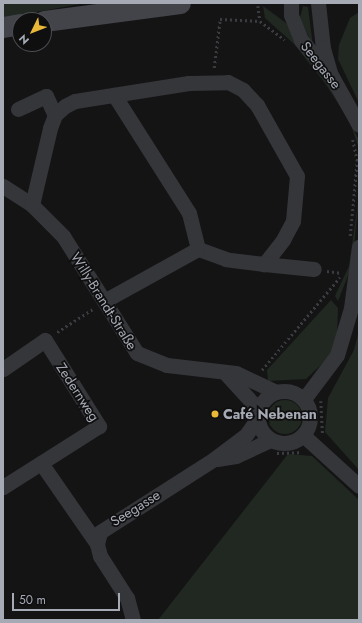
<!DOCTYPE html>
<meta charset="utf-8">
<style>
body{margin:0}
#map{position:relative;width:362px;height:623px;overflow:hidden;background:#141415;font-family:Jost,sans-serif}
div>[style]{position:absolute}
.green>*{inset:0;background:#202821}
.round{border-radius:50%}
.path>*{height:2.5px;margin-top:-1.25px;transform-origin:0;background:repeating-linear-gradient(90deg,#3b3c41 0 2px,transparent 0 5px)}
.street>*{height:15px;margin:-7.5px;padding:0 7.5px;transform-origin:7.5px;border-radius:7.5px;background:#35363a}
.street>.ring{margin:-7.5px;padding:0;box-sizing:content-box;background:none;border:15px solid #35363a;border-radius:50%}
.secondary>*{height:21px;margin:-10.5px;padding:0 10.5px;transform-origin:10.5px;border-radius:10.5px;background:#43444a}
.dots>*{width:11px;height:11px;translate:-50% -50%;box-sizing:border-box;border:2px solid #0f0f10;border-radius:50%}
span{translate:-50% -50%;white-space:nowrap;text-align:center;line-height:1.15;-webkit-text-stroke:3.5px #0f0f10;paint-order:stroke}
.street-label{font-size:14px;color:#a6aab5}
.poi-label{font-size:14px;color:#a6aab5;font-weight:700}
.left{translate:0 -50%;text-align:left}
.frame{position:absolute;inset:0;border:4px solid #a6aab5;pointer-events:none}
.north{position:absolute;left:12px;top:12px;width:40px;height:40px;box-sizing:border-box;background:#0f0f10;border:1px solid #4b4d52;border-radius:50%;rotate:227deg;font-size:11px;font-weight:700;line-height:16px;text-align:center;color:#a6aab5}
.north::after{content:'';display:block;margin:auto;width:14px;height:18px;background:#eab838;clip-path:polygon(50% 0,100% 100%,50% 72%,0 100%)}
.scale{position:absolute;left:12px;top:593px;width:108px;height:18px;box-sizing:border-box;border:2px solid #a6aab5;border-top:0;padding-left:5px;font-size:12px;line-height:14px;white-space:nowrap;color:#a6aab5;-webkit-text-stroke:3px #0f0f10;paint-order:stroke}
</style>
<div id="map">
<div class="green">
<div style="clip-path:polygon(3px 3px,86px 3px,3px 18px)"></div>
<div style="clip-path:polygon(263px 6px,286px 23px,337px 97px,359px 140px,359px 149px,350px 122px,325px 83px,294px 44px,265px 18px)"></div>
<div style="clip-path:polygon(303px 6px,308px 7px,313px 46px,300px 18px)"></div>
<div style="clip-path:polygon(359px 12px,359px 103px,338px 59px,339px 45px,350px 18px)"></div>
<div style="clip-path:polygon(359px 196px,352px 265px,338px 301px,335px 296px,349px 266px)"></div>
<div style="clip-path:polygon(331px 300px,338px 308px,337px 337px,335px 347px,322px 364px,306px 379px,268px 381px,267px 370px)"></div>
<div style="clip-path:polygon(359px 331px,359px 470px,325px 432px,328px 398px,354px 350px)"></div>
<div class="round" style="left:268px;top:400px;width:34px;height:34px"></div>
<div style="clip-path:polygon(288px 454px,312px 456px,359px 500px,359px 620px,158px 620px)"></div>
</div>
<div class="path">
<div style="left:258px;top:6px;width:15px;rotate:82deg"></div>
<div style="left:214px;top:68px;width:49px;rotate:-83deg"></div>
<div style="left:220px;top:19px;width:40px;rotate:2.9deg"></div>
<div style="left:260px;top:21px;width:31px;rotate:37deg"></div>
<div style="left:350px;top:236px;width:75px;rotate:-84.7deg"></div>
<div style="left:357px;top:161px;width:24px;rotate:-102deg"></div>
<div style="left:327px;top:271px;width:15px;rotate:8deg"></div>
<div style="left:57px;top:332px;width:43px;rotate:-32.6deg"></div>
<div style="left:262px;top:370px;width:121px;rotate:-50deg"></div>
<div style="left:321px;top:401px;width:33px;rotate:87deg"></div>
<div style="left:277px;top:453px;width:23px;rotate:-2deg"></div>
</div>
<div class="street">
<div style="left:291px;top:3px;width:12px;rotate:90deg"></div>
<div style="left:291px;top:15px;width:27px;rotate:68deg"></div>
<div style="left:301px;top:40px;width:46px;rotate:49.4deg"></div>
<div style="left:331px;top:75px;width:57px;rotate:60.8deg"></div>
<div style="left:318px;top:3px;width:45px;rotate:83.7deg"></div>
<div style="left:323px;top:48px;width:25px;rotate:74deg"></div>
<div style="left:18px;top:109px;width:31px;rotate:-25deg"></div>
<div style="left:46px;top:96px;width:21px;rotate:65deg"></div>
<div style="left:3px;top:186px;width:35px;rotate:33deg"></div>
<div style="left:32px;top:205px;width:44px;rotate:45deg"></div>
<div style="left:63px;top:236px;width:138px;rotate:57.7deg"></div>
<div style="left:137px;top:353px;width:32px;rotate:22deg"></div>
<div style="left:167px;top:365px;width:69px;rotate:6.6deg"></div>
<div style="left:236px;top:373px;width:44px;rotate:25.4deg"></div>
<div style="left:32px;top:205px;width:79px;rotate:-76.8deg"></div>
<div style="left:50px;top:128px;width:14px;rotate:-69deg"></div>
<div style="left:55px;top:115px;width:13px;rotate:-42deg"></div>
<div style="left:65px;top:106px;width:11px;rotate:-27deg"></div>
<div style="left:75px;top:101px;width:115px;rotate:-9deg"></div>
<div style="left:189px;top:83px;width:39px;rotate:-1deg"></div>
<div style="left:228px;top:82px;width:17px;rotate:28deg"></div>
<div style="left:243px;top:90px;width:21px;rotate:47deg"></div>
<div style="left:257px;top:105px;width:81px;rotate:60.6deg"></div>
<div style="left:297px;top:176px;width:45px;rotate:95.1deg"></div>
<div style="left:293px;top:221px;width:21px;rotate:118deg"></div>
<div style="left:283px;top:240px;width:31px;rotate:128deg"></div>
<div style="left:264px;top:264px;width:38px;rotate:-173deg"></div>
<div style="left:226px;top:259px;width:30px;rotate:-160deg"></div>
<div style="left:198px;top:249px;width:37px;rotate:-104deg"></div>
<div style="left:189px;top:213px;width:140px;rotate:-122.4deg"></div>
<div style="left:264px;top:264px;width:50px;rotate:5.7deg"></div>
<div style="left:104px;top:301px;width:107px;rotate:-29deg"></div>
<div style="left:3px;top:369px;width:51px;rotate:-34.6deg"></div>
<div style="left:45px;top:340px;width:102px;rotate:57.9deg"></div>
<div style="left:99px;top:426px;width:114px;rotate:147.6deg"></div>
<div style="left:227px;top:375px;width:47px;rotate:47.6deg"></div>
<div class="ring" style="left:258px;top:391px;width:37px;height:37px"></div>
<div style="left:304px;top:399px;width:55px;rotate:-53.1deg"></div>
<div style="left:337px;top:355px;width:49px;rotate:-73.4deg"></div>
<div style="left:351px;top:308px;width:62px;rotate:-82.5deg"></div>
<div style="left:304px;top:436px;width:74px;rotate:42.3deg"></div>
<div style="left:217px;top:459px;width:19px;rotate:-9deg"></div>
<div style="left:236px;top:456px;width:38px;rotate:-25deg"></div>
<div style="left:41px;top:463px;width:98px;rotate:55.3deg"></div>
<div style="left:133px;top:620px;width:23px;rotate:-105deg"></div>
<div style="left:127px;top:598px;width:50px;rotate:-122.7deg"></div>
<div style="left:100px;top:556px;width:12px;rotate:-104deg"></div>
<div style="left:97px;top:544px;width:12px;rotate:-76deg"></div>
<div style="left:100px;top:532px;width:135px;rotate:-32.6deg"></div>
<div style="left:214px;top:459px;width:40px;rotate:-37deg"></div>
<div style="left:246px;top:435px;width:21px;rotate:-55deg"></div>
</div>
<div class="secondary">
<div style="left:44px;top:21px;width:137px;rotate:-7.5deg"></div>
<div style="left:3px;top:27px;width:17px;rotate:-10deg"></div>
</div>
<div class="dots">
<div style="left:215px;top:414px;background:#eab838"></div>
</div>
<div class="street-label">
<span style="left:321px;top:65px;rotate:52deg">Seegasse</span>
<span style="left:104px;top:301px;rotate:58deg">Willy-Brandt-Straße</span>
<span style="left:78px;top:392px;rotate:57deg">Zedernweg</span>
<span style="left:135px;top:508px;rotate:-32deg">Seegasse</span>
</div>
<div class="poi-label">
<span class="left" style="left:223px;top:414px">Café Nebenan</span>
</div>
<div class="frame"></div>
<div class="north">N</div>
<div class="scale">50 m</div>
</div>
